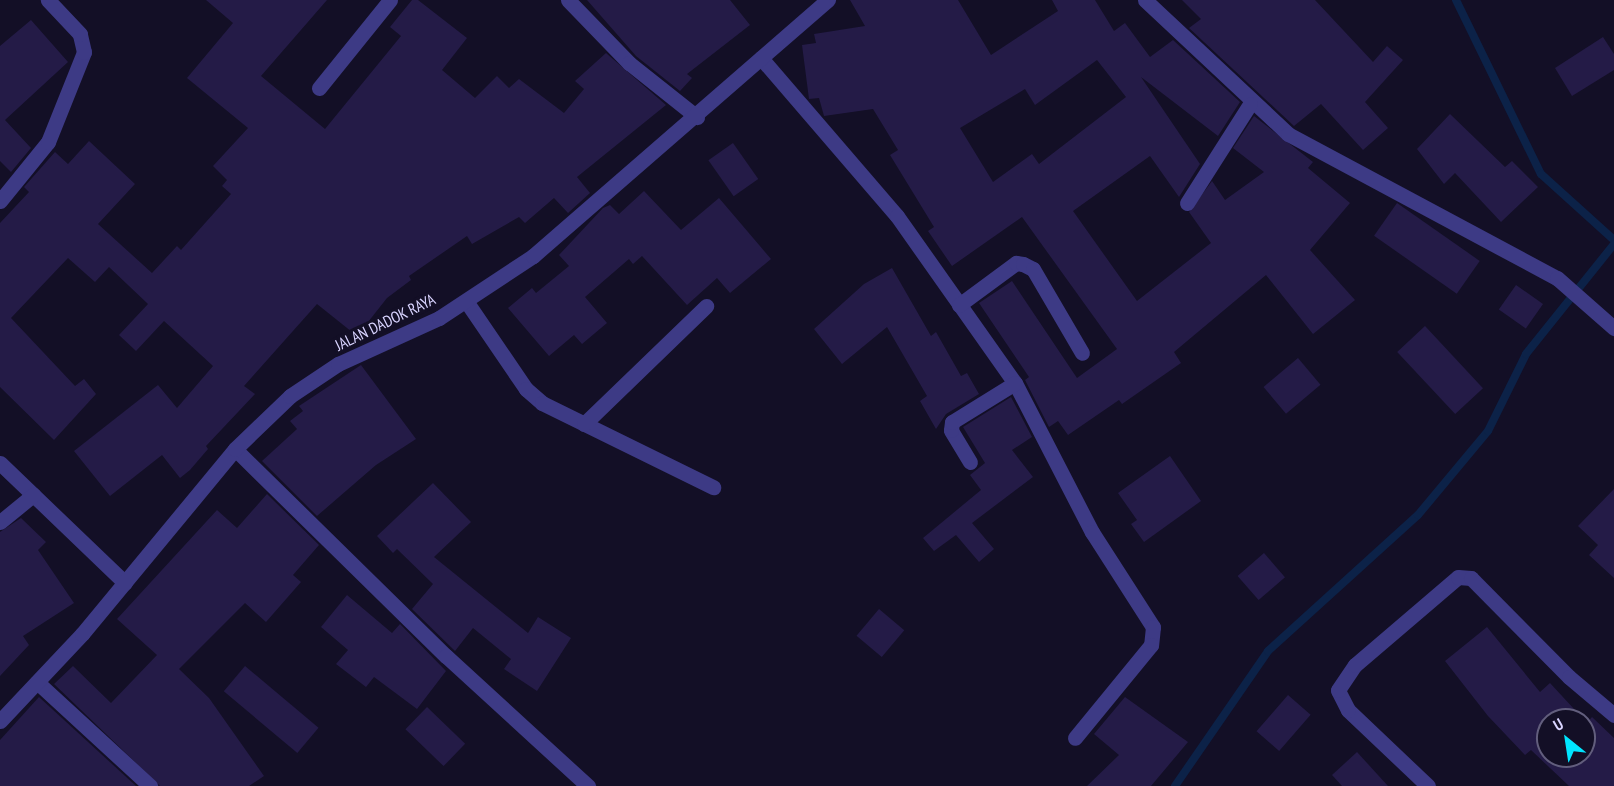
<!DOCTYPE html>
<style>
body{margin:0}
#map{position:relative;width:1614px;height:786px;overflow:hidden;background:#130f26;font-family:"PT Sans Narrow",sans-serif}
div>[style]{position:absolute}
.stream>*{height:8px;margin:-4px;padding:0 4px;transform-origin:4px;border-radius:4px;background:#0c2248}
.building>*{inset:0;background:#241b47;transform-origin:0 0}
.minor>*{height:15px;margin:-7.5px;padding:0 7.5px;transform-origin:7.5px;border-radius:7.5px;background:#3d3a85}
span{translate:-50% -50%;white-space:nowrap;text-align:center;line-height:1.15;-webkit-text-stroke:6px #130f26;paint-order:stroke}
.street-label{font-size:16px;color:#d9d4ff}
.north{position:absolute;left:1536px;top:708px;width:60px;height:60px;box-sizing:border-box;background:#130f26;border:2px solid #625e7d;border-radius:50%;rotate:330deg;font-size:16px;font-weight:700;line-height:24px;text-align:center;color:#d9d4ff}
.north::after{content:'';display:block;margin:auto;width:21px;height:27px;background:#00e5ff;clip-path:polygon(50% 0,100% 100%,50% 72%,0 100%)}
</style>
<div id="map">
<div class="stream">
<div style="left:1456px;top:0;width:194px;rotate:64deg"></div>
<div style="left:1541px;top:174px;width:98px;rotate:42.1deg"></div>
<div style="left:1175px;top:786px;width:164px;rotate:-55.4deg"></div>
<div style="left:1268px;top:651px;width:202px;rotate:-42.2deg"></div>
<div style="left:1418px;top:515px;width:109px;rotate:-50.2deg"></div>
<div style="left:1488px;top:431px;width:86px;rotate:-63.7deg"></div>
<div style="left:1526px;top:354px;width:141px;rotate:-51.3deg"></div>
</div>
<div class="building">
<div style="clip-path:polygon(206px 0,327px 0,261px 76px,325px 129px,401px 36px,390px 27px,412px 0,418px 0,467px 38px,442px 70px,475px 98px,497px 76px,509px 88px,519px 79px,564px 113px,584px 89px,575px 81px,606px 53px,666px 105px,577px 177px,590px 193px,568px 213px,554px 198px,525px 223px,519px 217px,472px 244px,467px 236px,409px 276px,411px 280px,387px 298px,357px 336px,317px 304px,244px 386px,255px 394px,206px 446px,208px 449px,190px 470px,180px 478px,162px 455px,110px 496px,74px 451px,158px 385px,177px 408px,213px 366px,164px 321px,136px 351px,119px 335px,148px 304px,109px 267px,95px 282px,68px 258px,11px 318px,75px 386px,84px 379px,96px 394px,54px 440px,0 387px,0 223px,29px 192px,24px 187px,55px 152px,68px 164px,89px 141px,135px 184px,98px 224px,152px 273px,177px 246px,181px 250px,231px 194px,222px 186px,227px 180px,213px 166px,248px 128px,187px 78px,233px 23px)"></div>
<div style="clip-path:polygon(587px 0,730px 0,750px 25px,687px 74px,692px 78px,680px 91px,636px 56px)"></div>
<div style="clip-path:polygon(evenodd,850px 0,958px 0,991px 55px,1058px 11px,1052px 0,1095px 0,1114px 31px,1125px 23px,1150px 57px,1173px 40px,1240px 102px,1218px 136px,1141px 77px,1200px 164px,1179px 197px,1150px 156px,1073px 211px,1137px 301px,1211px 243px,1189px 212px,1212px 181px,1225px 200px,1264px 172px,1233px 148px,1254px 116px,1313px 162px,1308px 168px,1350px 203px,1310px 250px,1355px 300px,1313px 334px,1266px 275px,1174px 352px,1181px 363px,1122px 404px,1119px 400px,1068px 435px,1058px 421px,1049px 427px,1025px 380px,1029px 377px,979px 303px,1012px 281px,1077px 378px,1117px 349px,1022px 217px,952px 266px,928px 231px,934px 227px,890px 155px,898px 150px,873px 109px,824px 116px,819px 98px,809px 99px,802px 45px,816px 43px,814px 34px,865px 26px,850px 0,1097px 60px,1126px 97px,1039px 164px,1032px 154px,993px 182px,960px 128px,1025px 89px,1035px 105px,1097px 60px)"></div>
<div style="clip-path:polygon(1182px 0,1315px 0,1373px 62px,1387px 46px,1403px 60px,1365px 102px,1388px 128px,1363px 150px,1321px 104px,1294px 126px,1189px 28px,1201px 19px)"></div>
<div style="clip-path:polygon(31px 20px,68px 62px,5px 120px,31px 148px,11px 172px,0 161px,0 46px)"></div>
<div style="clip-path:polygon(1603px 37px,1614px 54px,1614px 70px,1572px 96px,1555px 68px)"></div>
<div style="clip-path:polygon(1450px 114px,1505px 167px,1512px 161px,1538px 187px,1501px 222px,1455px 173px,1444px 184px,1417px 149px)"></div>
<div style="left:733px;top:143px;width:44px;height:30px;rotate:55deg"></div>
<div style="clip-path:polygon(644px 191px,681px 230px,719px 198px,771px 259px,730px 293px,717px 278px,687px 305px,642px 256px,633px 264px,629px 259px,585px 297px,607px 323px,582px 344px,574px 335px,549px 356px,508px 308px,532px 288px,536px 293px,569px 266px,559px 255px,603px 208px,610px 205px,619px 214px)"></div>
<div style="left:1397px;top:203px;width:101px;height:40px;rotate:35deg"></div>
<div style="clip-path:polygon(892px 268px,931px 336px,936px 332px,961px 376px,967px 373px,979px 394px,946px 414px,936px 429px,920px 401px,927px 396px,887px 327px,842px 364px,814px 329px,864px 284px)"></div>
<div style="left:1516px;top:285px;width:33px;height:30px;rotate:35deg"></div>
<div style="left:1425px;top:326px;width:85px;height:38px;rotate:47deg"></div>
<div style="left:1298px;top:358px;width:35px;height:45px;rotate:50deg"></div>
<div style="clip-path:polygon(361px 365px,416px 439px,376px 465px,317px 516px,262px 461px,297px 429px,290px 421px,303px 411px,299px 406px)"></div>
<div style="clip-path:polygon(1011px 397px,1032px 437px,1012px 450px,1033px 477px,972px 523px,994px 549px,979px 562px,956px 535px,934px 551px,923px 538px,981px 490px,970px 475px,985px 463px,963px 427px)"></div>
<div style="clip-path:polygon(1170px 456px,1201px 501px,1144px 542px,1131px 524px,1137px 520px,1118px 493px)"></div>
<div style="clip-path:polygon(433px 483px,471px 522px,434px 557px,528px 633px,538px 617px,571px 638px,537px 691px,504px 669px,511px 659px,473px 628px,455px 651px,412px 609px,433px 584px,397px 549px,393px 553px,377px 536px)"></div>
<div style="clip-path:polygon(1614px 489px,1614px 578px,1589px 555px,1598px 545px,1578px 526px)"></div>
<div style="clip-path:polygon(267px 494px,319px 545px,293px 575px,301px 582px,266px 622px,245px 603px,179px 669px,209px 698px,264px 776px,249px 786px,160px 786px,54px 684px,73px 666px,111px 703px,157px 655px,117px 619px,217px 510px,237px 528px)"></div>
<div style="clip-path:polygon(21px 518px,46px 542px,38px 550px,74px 603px,23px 636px,29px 645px,0 676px,0 532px)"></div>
<div style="left:1264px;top:553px;width:32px;height:35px;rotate:49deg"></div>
<div style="clip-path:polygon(347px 595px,392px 633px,400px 624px,446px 671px,417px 709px,374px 677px,366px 687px,336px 664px,348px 650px,321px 627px)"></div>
<div style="left:879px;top:609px;width:33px;height:35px;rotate:40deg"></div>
<div style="clip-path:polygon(evenodd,1487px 627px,1540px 692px,1550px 683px,1587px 723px,1592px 717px,1614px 738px,1614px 786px,1569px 786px,1531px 750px,1525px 755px,1488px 716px,1445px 661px,1487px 627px,1548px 720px,1584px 720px,1584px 756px,1548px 756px,1548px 720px)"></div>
<div style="left:245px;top:666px;width:96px;height:33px;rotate:40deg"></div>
<div style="left:1288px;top:695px;width:30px;height:48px;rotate:41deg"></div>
<div style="clip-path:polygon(39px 697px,136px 786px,0 786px,0 740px)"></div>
<div style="clip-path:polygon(1125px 697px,1188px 742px,1151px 786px,1087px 786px,1119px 755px,1094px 734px)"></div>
<div style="left:427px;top:707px;width:53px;height:31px;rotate:44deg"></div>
<div style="clip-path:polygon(1357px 752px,1388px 786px,1342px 786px,1332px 775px)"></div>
</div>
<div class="minor">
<div style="left:568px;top:0;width:88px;rotate:45.9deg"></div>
<div style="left:629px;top:63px;width:87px;rotate:38.5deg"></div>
<div style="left:1145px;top:0;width:196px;rotate:43.1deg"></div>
<div style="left:1288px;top:134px;width:305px;rotate:28.2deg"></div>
<div style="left:1557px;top:278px;width:76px;rotate:41.3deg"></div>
<div style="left:761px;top:58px;width:208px;rotate:49.3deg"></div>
<div style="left:897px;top:216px;width:204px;rotate:54.8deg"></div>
<div style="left:1015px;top:383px;width:168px;rotate:62.7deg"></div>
<div style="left:1092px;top:532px;width:113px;rotate:57.3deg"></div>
<div style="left:1153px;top:627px;width:18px;rotate:96deg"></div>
<div style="left:1151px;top:645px;width:120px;rotate:129.3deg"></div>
<div style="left:319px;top:88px;width:113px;rotate:-51.1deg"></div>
<div style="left:0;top:201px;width:76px;rotate:-50.9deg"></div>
<div style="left:48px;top:142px;width:97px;rotate:-68.2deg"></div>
<div style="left:84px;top:52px;width:18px;rotate:-103deg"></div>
<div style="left:80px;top:34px;width:47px;rotate:-133.3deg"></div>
<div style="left:1187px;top:203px;width:117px;rotate:-57.5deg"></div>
<div style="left:466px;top:301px;width:107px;rotate:55.7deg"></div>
<div style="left:526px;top:389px;width:21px;rotate:41deg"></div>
<div style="left:542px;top:403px;width:191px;rotate:26.2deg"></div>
<div style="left:959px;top:305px;width:71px;rotate:-36.4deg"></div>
<div style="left:1016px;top:263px;width:7px;rotate:8deg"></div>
<div style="left:1023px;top:264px;width:11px;rotate:27deg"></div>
<div style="left:1033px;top:269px;width:97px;rotate:59.7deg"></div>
<div style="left:584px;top:424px;width:170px;rotate:-44deg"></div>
<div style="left:235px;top:449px;width:296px;rotate:44.5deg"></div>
<div style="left:446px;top:656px;width:193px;rotate:42.5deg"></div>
<div style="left:970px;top:462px;width:37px;rotate:-121deg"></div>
<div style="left:951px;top:430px;width:8px;rotate:-83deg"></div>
<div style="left:952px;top:422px;width:74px;rotate:-31.8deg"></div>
<div style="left:0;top:463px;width:173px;rotate:43.8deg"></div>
<div style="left:0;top:522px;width:43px;rotate:-39.3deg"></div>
<div style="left:37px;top:682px;width:154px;rotate:42.6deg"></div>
<div style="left:0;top:721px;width:120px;rotate:-46.7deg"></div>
<div style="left:82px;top:634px;width:240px;rotate:-50.4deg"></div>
<div style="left:235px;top:449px;width:76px;rotate:-43.9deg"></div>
<div style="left:290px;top:396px;width:58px;rotate:-33.7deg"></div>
<div style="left:338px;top:364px;width:111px;rotate:-24.5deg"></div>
<div style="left:439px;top:318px;width:113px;rotate:-33.4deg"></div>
<div style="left:533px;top:256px;width:391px;rotate:-41deg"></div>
<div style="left:1428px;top:786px;width:110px;rotate:-136.5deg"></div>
<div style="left:1348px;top:710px;width:22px;rotate:-117deg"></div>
<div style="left:1338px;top:690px;width:30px;rotate:-56deg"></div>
<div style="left:1355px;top:665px;width:135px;rotate:-40.5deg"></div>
<div style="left:1458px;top:577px;width:13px;rotate:4deg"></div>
<div style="left:1471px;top:578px;width:139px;rotate:45.3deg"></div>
<div style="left:1569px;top:677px;width:59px;rotate:40.2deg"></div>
</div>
<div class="street-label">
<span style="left:385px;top:322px;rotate:-26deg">JALAN DADOK RAYA</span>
</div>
<div class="north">U</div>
</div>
